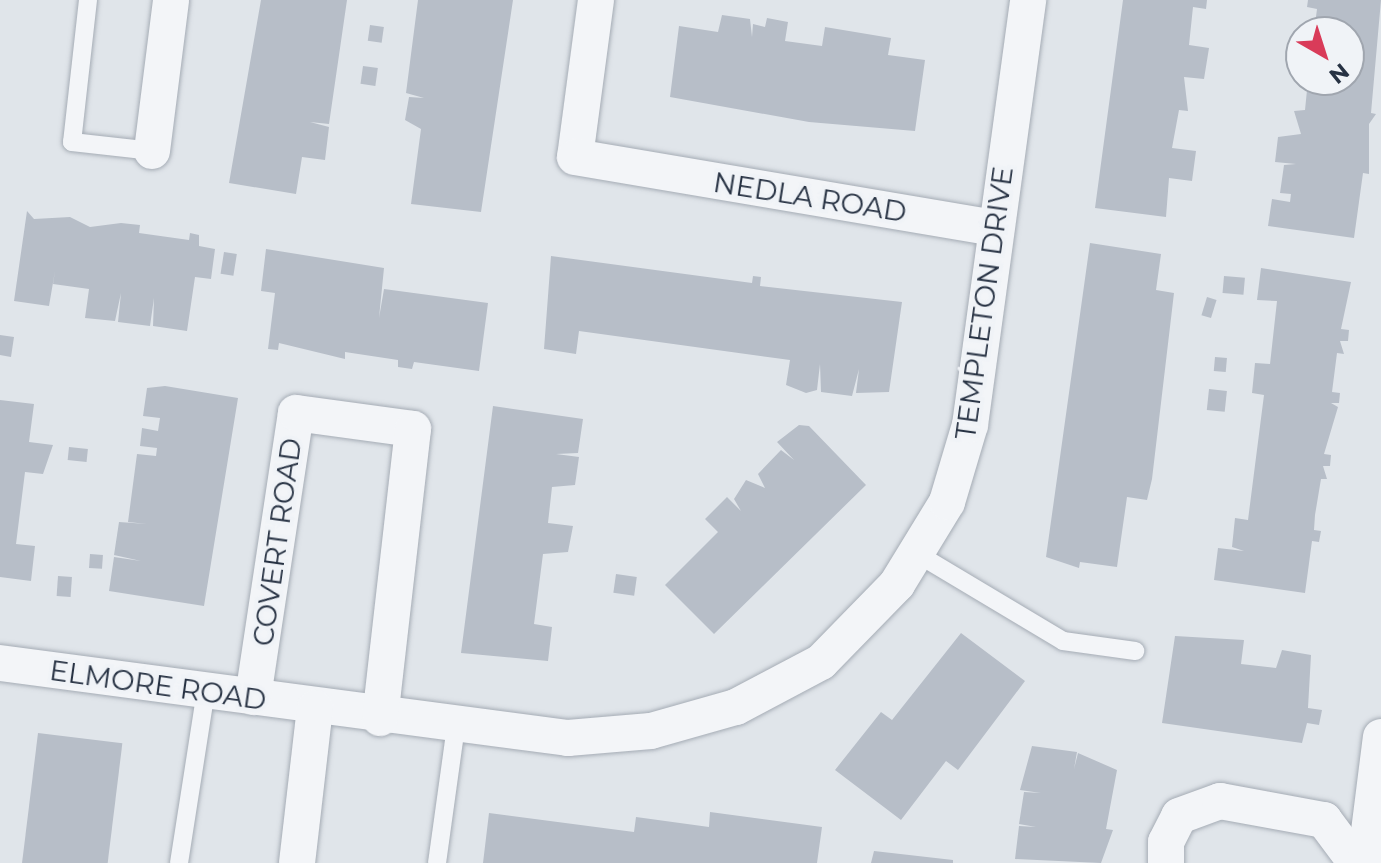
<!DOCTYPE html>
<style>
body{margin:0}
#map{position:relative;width:1381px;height:863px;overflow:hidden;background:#e0e5ea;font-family:Montserrat,sans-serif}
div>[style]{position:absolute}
.building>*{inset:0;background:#b7bec8;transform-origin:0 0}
.roads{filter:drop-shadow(0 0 2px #a5acb5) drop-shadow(0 0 2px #a5acb5)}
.lane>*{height:18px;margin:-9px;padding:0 9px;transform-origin:9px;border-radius:9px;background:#f3f5f8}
.street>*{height:36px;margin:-18px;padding:0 18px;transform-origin:18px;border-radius:18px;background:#f3f5f8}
span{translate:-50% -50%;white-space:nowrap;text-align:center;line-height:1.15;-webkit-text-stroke:8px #f0f3f7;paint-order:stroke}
.street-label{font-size:28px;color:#273243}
.north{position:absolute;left:1285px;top:16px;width:80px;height:80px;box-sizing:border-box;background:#f0f3f7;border:2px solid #a0a6af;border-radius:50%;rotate:141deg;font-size:22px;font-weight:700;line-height:32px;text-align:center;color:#273243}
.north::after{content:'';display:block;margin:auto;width:28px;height:36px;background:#d93b59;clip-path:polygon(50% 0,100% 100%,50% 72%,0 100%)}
</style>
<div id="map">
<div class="building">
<div style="clip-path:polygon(261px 0,347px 0,329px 124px,310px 122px,329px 127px,325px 160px,302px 157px,296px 194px,229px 183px)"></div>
<div style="clip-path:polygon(418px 0,513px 0,481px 212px,411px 204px,421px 129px,405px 120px,409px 97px,424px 98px,406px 93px)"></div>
<div style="clip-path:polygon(1123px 0,1207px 0,1206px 9px,1193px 7px,1189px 45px,1209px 48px,1204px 79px,1184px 77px,1188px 111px,1179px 110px,1172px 148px,1196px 151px,1192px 181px,1169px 178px,1166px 217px,1095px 208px)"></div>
<div style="clip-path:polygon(1308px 0,1381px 0,1371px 113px,1376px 114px,1369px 124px,1369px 174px,1363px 173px,1354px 238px,1268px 226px,1272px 199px,1290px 202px,1291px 194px,1280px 193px,1284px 165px,1296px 164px,1275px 162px,1278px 137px,1301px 134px,1294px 111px,1305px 110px,1308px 80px,1349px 80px,1349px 32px,1314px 32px,1317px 9px,1307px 7px)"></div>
<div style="clip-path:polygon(722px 15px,750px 19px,752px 37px,753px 24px,765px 27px,767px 18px,788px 22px,785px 41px,822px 46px,825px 27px,891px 38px,888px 55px,925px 60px,915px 131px,809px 122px,670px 97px,679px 26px,718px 32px)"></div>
<div style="left:370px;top:25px;width:14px;height:16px;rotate:8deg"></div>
<div style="left:363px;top:66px;width:15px;height:18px;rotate:8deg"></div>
<div style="clip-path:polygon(27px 211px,34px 219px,70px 217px,90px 227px,121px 223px,140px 225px,139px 233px,189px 240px,190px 233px,199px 235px,199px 246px,215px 249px,211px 279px,195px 277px,187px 331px,153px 326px,154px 298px,150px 326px,118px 322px,121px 293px,115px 321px,85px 318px,89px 289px,53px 284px,55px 271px,49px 306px,14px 301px)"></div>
<div style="clip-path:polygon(1090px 243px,1161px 254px,1156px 290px,1174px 293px,1152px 479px,1147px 500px,1127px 497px,1117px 567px,1080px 562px,1079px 568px,1046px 557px)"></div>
<div style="clip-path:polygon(266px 249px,384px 268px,379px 318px,384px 289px,488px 303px,479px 371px,414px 362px,412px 369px,398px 367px,398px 360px,345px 352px,345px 359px,279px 343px,278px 350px,268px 349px,275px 293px,261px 291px)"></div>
<div style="left:224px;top:252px;width:13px;height:22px;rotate:9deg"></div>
<div style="clip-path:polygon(551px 256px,752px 283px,753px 276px,761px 277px,760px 286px,902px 302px,889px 392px,856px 393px,859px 369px,852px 396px,821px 392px,820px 364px,817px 390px,806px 393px,786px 385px,790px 360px,579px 331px,576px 354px,544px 349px)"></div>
<div style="clip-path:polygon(1261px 268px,1351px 282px,1341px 329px,1349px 330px,1348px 341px,1340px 341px,1344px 354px,1337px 353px,1332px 392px,1340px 393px,1339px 403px,1331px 403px,1338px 407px,1324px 454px,1331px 455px,1330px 466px,1323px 466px,1327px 479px,1321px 479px,1315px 515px,1314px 530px,1321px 531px,1319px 542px,1312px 541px,1305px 593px,1214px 580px,1218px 548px,1244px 551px,1232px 547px,1235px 518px,1248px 520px,1264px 395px,1252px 393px,1255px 363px,1270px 364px,1277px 301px,1257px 300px)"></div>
<div style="left:1224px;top:276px;width:21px;height:17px;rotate:5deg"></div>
<div style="left:1207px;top:297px;width:10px;height:19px;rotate:17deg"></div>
<div style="clip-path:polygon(0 335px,14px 337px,11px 357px,0 355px)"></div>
<div style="left:1215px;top:357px;width:12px;height:14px;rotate:5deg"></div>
<div style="clip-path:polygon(165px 386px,238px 398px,204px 606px,109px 591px,114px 557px,141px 561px,114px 555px,119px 522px,147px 524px,128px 522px,137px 454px,156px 456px,157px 448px,140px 446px,142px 428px,158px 431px,160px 418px,143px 416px,147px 388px)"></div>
<div style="left:1209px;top:389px;width:18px;height:21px;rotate:6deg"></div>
<div style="clip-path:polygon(0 400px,34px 404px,29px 442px,53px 445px,43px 474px,25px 472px,16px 544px,35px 546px,31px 581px,0 577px)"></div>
<div style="clip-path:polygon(493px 406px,583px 419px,578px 453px,556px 454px,579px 457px,575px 485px,552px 487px,548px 523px,573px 526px,568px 552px,543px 554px,534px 624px,552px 627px,548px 661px,461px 653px)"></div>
<div style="clip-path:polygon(799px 425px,809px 426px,866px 485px,714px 634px,665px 585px,718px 532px,705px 519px,727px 497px,741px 511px,734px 499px,746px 480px,765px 488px,758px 474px,781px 450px,794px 460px,777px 442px)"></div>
<div style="left:69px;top:447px;width:19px;height:13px;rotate:6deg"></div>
<div style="left:90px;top:554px;width:13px;height:14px;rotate:4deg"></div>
<div style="left:616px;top:574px;width:21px;height:19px;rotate:8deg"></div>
<div style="left:58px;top:576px;width:14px;height:20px;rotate:4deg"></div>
<div style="clip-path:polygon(961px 633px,1025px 681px,958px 770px,946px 761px,901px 820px,835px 770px,881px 712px,892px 720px)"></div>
<div style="clip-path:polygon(1175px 636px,1244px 640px,1241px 664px,1276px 668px,1282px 650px,1311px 655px,1308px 708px,1322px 710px,1319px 725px,1307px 723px,1302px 743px,1162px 723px)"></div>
<div style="left:38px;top:733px;width:85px;height:131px;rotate:7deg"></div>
<div style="clip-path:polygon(1032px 746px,1077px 752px,1074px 769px,1078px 753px,1117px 770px,1106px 829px,1113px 830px,1101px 863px,1015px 859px,1019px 826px,1036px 827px,1019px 824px,1024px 792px,1041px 793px,1020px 790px)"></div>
<div style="clip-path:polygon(710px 812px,822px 827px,817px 863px,483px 863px,489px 813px,634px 832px,636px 817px,709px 827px)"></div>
<div style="clip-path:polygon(874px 851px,953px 860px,953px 863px,871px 863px)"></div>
</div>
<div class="roads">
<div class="lane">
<div style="left:88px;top:0;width:143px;rotate:96.4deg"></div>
<div style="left:72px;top:142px;width:81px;rotate:6.4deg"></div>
<div style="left:916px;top:553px;width:171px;rotate:30.9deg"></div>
<div style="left:1063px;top:641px;width:73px;rotate:7.9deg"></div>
<div style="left:179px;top:863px;width:175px;rotate:-81.1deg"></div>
<div style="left:437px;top:863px;width:138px;rotate:-82.1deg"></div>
</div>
<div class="street">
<div style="left:596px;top:0;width:158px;rotate:97.6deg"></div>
<div style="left:575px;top:157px;width:427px;rotate:9.6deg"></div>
<div style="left:152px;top:151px;width:152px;rotate:-82.8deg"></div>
<div style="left:0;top:663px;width:573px;rotate:7.52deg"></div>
<div style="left:568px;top:738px;width:83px;rotate:-4.8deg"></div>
<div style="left:651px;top:731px;width:88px;rotate:-15.8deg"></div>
<div style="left:736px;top:707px;width:96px;rotate:-27.9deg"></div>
<div style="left:821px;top:662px;width:109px;rotate:-45.7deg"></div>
<div style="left:897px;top:584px;width:96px;rotate:-58.6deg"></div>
<div style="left:947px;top:502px;width:80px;rotate:-73.4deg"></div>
<div style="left:970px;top:425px;width:429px;rotate:-82.2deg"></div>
<div style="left:253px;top:697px;width:287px;rotate:-81.4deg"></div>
<div style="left:296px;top:413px;width:118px;rotate:7.8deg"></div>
<div style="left:413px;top:429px;width:291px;rotate:96.5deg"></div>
<div style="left:297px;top:863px;width:156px;rotate:-83.4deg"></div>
<div style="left:1166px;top:863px;width:21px;rotate:-90deg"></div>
<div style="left:1166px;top:842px;width:29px;rotate:-63deg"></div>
<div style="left:1179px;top:816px;width:44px;rotate:-20.1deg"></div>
<div style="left:1220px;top:801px;width:106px;rotate:10.4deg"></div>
<div style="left:1324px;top:820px;width:54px;rotate:53.3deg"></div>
<div style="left:1365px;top:863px;width:127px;rotate:-82.8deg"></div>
</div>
</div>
<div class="street-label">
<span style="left:810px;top:197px;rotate:9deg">NEDLA ROAD</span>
<span style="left:984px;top:303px;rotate:-82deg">TEMPLETON DRIVE</span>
<span style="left:277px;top:542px;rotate:-82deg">COVERT ROAD</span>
<span style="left:158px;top:685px;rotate:8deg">ELMORE ROAD</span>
</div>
<div class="north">N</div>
</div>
